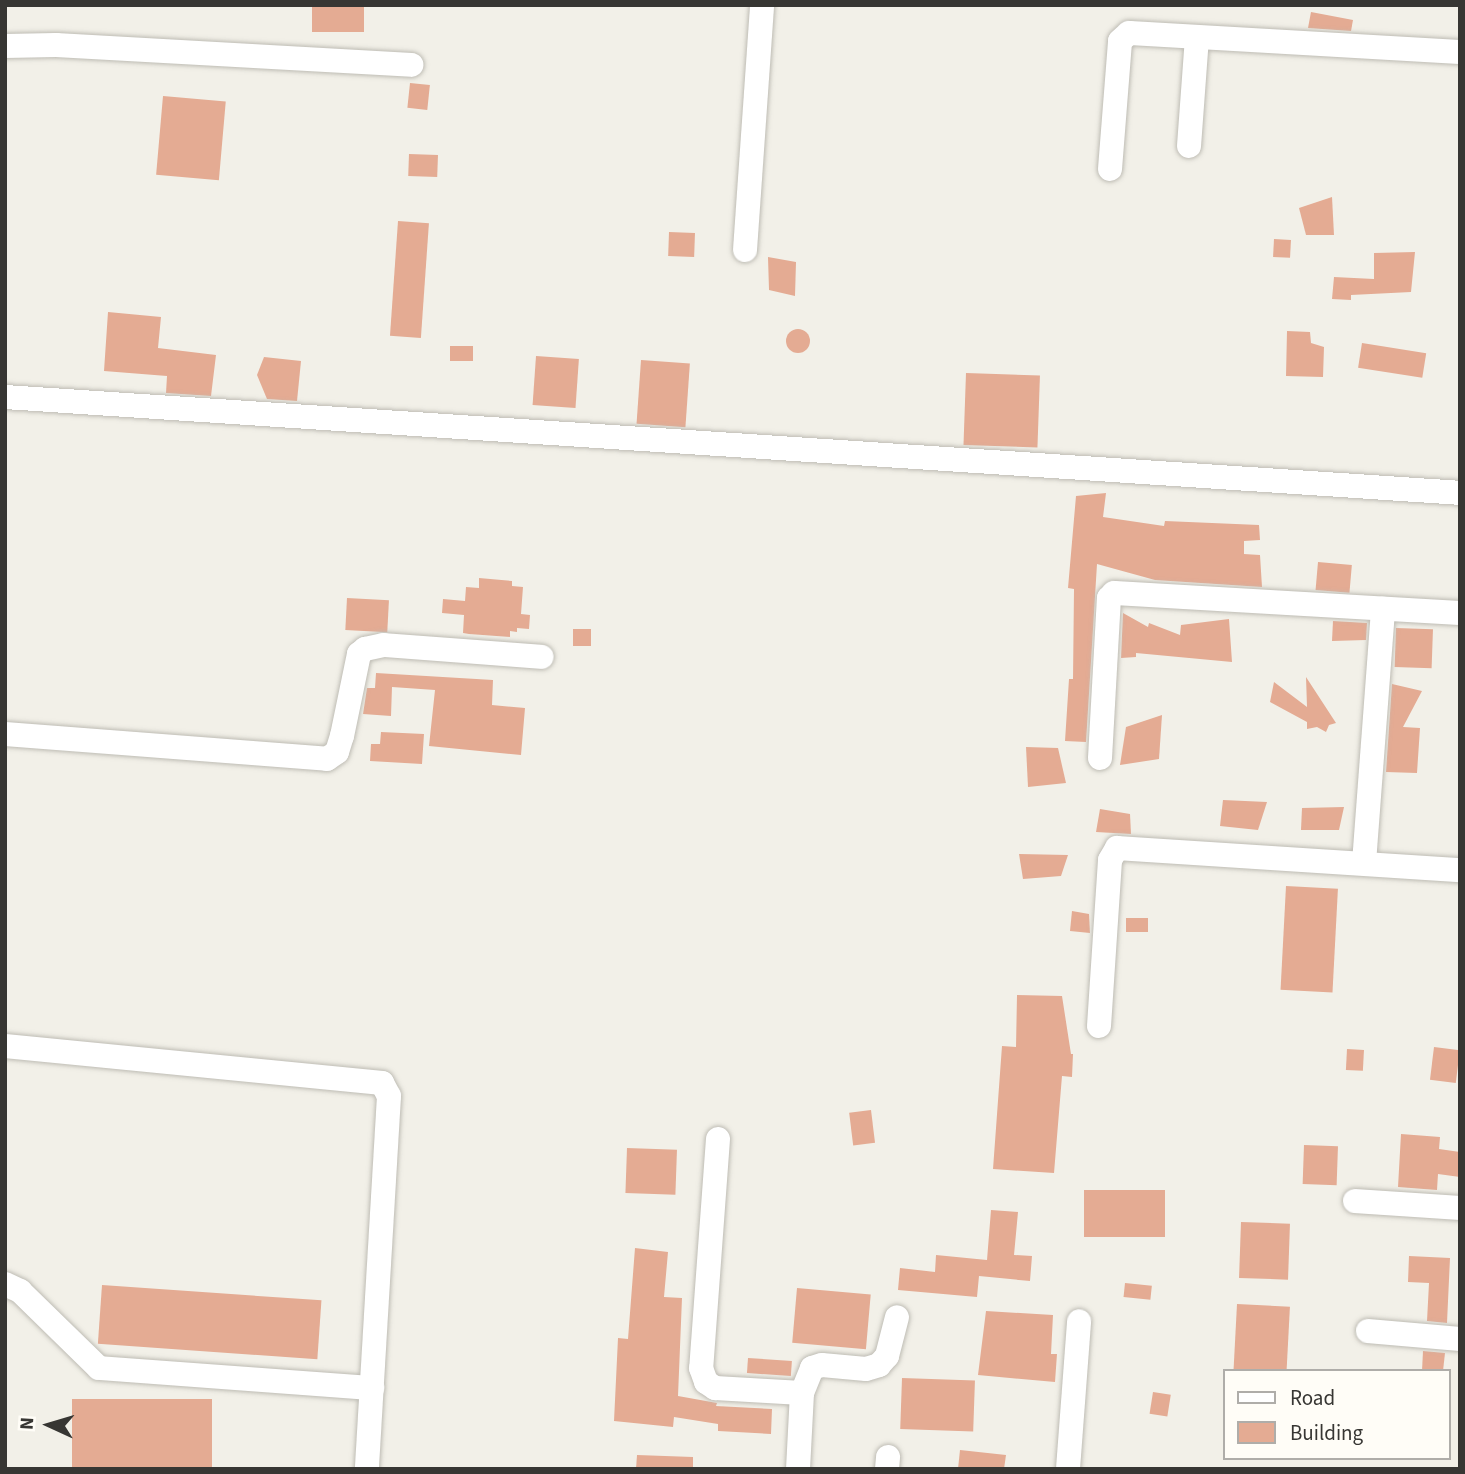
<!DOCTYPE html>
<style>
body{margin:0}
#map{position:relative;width:1465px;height:1474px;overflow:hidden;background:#f2f0e8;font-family:"Source Sans 3",sans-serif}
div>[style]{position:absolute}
.building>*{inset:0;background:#e4ab93;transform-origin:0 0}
.round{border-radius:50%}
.roads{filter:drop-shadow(0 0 2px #bebcb4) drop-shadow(0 0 2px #bebcb4)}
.minor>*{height:24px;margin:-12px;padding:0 12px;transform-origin:12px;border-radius:12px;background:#fff}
span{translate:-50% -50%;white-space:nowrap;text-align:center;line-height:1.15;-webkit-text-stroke:5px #fffdf7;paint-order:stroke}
.frame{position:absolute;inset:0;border:7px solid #373633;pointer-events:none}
.legend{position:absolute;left:1223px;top:1369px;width:228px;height:91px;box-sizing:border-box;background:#fffdf7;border:2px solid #afada9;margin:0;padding:9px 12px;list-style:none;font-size:21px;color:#373633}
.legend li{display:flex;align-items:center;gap:14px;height:35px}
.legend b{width:35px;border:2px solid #afada9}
.north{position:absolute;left:14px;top:1390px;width:70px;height:70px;-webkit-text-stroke:5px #fffdf7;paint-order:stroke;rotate:274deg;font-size:19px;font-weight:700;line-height:28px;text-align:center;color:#373633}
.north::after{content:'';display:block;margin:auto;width:24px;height:32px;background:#373633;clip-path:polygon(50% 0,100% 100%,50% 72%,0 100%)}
</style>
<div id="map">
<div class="building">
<div style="left:312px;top:5px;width:52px;height:27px"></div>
<div style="clip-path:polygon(1311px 12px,1353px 20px,1351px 31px,1308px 28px)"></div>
<div style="left:410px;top:83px;width:20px;height:25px;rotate:6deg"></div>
<div style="left:163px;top:96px;width:63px;height:79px;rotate:5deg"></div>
<div style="left:409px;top:154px;width:29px;height:22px;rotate:2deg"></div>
<div style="clip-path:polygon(1332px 197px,1334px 235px,1306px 235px,1299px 208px)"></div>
<div style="left:398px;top:221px;width:31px;height:115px;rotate:4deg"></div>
<div style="left:669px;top:232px;width:26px;height:24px;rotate:2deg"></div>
<div style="left:1274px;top:239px;width:17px;height:18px;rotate:3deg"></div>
<div style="clip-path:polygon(1415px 252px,1411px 292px,1351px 295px,1351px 300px,1332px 299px,1334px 277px,1374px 279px,1374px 253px)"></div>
<div style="clip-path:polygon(768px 257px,796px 262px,795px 296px,769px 290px)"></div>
<div style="clip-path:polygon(108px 312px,161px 317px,158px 348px,216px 355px,211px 396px,166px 393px,167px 376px,104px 371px)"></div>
<div class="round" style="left:786px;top:329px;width:24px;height:24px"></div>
<div style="clip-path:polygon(1287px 331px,1310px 332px,1311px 343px,1324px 347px,1323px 377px,1286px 376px)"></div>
<div style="left:1362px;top:343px;width:65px;height:25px;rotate:9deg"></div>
<div style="left:450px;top:346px;width:23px;height:15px"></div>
<div style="left:536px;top:356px;width:43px;height:49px;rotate:4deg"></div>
<div style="clip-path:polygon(264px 357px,301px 361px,297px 401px,267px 399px,257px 375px)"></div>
<div style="left:641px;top:360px;width:49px;height:64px;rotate:4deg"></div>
<div style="left:966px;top:373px;width:74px;height:72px;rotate:2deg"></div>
<div style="clip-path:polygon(1106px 493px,1103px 517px,1164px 526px,1165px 521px,1259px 525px,1260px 540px,1244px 541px,1244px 554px,1260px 555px,1262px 587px,1155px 580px,1097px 564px,1086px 742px,1065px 741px,1069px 679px,1073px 679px,1074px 589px,1068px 588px,1076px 496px)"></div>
<div style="left:1318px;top:562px;width:34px;height:28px;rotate:5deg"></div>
<div style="clip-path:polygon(479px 578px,512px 581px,512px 586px,523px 587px,521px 614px,530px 615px,529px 629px,517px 628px,517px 632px,510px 631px,510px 637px,469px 634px,463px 633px,464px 615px,442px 613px,443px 599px,465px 601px,466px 587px,479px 588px)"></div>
<div style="left:347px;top:598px;width:42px;height:32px;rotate:3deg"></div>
<div style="clip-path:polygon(1123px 613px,1148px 627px,1149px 623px,1180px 635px,1181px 625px,1229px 619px,1232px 662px,1136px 653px,1136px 657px,1121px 658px)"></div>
<div style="clip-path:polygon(1333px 621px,1367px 623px,1366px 640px,1332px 641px)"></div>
<div style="left:1396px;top:628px;width:37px;height:39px;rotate:2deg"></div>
<div style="left:573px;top:629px;width:18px;height:17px"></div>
<div style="clip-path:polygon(376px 673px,493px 680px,492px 705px,525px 708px,521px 755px,429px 746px,435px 690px,392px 687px,391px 716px,363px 714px,367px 688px,375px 688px)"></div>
<div style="clip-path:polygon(1306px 677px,1336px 723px,1329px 725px,1326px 732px,1317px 727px,1307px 729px,1307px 722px,1270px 702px,1274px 682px,1307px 707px)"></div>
<div style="clip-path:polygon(1392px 684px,1422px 691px,1403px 727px,1420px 728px,1417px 773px,1386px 772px)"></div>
<div style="clip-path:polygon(1162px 715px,1159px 759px,1120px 765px,1126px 727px)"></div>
<div style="clip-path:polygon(381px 732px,424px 734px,422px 764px,370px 761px,371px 744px,380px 744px)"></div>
<div style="clip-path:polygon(1026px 747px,1058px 748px,1066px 783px,1028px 787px)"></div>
<div style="clip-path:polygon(1223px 800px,1267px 802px,1258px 830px,1220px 826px)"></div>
<div style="clip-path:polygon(1344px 807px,1339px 830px,1301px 830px,1302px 808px)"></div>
<div style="clip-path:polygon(1100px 809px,1130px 814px,1131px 834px,1096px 832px)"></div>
<div style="clip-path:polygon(1019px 854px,1068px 855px,1061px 876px,1023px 879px)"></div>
<div style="left:1286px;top:886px;width:52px;height:104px;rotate:3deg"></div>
<div style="clip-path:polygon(1072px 911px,1089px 914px,1090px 933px,1070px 931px)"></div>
<div style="left:1126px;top:918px;width:22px;height:14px"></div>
<div style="clip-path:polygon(1017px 995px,1062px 996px,1071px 1054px,1073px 1054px,1072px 1077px,1062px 1076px,1054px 1173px,993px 1169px,1002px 1046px,1016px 1047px)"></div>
<div style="left:1434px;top:1047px;width:26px;height:33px;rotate:7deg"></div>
<div style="left:1347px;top:1049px;width:17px;height:21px;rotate:3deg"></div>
<div style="left:871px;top:1110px;width:33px;height:22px;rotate:83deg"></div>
<div style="clip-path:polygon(1401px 1134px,1440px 1137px,1439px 1149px,1460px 1152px,1460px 1177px,1438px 1174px,1437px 1190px,1398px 1187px)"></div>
<div style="left:1304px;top:1145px;width:34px;height:39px;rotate:2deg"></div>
<div style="left:627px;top:1148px;width:50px;height:45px;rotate:2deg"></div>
<div style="left:1084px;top:1190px;width:81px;height:47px"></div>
<div style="clip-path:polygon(991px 1210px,1018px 1212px,1014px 1255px,1032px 1256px,1030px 1281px,979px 1276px,977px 1297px,898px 1290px,900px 1268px,935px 1272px,936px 1255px,987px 1260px)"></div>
<div style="left:1241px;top:1222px;width:49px;height:56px;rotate:2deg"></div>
<div style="clip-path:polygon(635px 1248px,668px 1252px,664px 1297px,682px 1298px,678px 1396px,717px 1403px,716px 1406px,772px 1409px,771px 1434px,718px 1431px,718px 1424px,674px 1417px,673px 1427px,614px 1421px,618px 1338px,628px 1339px)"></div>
<div style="clip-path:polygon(1409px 1256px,1450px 1258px,1447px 1323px,1427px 1321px,1429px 1283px,1408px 1282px)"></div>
<div style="left:1125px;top:1283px;width:27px;height:14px;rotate:6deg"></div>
<div style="left:102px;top:1285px;width:220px;height:59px;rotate:4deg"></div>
<div style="left:797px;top:1288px;width:74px;height:55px;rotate:5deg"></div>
<div style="left:1237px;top:1304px;width:53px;height:67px;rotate:3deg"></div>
<div style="clip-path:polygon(986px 1311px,1053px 1315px,1051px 1354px,1057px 1354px,1055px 1382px,978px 1375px)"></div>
<div style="clip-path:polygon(1423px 1351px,1445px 1353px,1443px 1371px,1422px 1371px)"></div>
<div style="left:748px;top:1358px;width:44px;height:15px;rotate:4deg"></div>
<div style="left:902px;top:1378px;width:73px;height:51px;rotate:2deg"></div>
<div style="left:1153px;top:1392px;width:18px;height:22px;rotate:9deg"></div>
<div style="left:72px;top:1399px;width:140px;height:70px"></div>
<div style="clip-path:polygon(960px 1450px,1006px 1455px,1004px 1469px,958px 1469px)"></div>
<div style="clip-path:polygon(637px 1455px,693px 1457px,693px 1469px,636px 1469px)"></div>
</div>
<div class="roads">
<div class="minor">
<div style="left:5px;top:46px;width:51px;rotate:-1.1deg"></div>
<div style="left:56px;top:45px;width:356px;rotate:3.2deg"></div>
<div style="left:1189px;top:146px;width:109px;rotate:-85.8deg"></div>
<div style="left:1110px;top:169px;width:128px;rotate:-85.5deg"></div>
<div style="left:1120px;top:41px;width:12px;rotate:-42deg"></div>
<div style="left:1129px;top:33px;width:332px;rotate:3.3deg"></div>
<div style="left:745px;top:250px;width:246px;rotate:-86deg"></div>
<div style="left:5px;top:397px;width:1458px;rotate:3.77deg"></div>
<div style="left:5px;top:734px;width:323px;rotate:4.4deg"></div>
<div style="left:327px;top:759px;width:12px;rotate:-35deg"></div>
<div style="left:337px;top:752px;width:17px;rotate:-73deg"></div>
<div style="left:342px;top:736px;width:84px;rotate:-78.3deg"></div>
<div style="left:359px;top:654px;width:8px;rotate:-40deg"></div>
<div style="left:365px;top:649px;width:19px;rotate:-12deg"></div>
<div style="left:384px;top:645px;width:158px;rotate:4.3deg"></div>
<div style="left:1100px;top:758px;width:160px;rotate:-86.8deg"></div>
<div style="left:1109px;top:598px;width:7px;rotate:-45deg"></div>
<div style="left:1114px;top:593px;width:347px;rotate:3.3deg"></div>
<div style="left:1364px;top:863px;width:255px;rotate:-85.7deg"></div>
<div style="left:1099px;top:1026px;width:166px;rotate:-86.2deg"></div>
<div style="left:1110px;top:860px;width:14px;rotate:-60deg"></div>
<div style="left:1117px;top:848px;width:344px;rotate:3.7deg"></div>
<div style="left:5px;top:1046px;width:379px;rotate:5.6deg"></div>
<div style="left:382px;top:1083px;width:15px;rotate:62deg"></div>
<div style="left:389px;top:1096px;width:374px;rotate:93.4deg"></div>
<div style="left:718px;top:1139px;width:230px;rotate:94.2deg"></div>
<div style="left:701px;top:1368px;width:15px;rotate:70deg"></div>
<div style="left:706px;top:1382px;width:11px;rotate:34deg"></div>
<div style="left:715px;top:1388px;width:87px;rotate:3.3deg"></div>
<div style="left:802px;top:1393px;width:76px;rotate:93deg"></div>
<div style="left:1355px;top:1201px;width:105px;rotate:3.8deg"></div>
<div style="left:5px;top:1284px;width:17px;rotate:25deg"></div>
<div style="left:20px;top:1291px;width:110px;rotate:44.3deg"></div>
<div style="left:99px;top:1368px;width:274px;rotate:4.2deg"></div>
<div style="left:1368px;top:1331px;width:92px;rotate:5deg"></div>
<div style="left:802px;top:1393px;width:27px;rotate:-68deg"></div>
<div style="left:812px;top:1368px;width:10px;rotate:-17deg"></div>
<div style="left:822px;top:1365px;width:44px;rotate:5.2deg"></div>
<div style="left:866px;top:1369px;width:14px;rotate:-17deg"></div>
<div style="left:879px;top:1365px;width:12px;rotate:-48deg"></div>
<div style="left:887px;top:1356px;width:40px;rotate:-75.6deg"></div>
<div style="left:887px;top:1469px;width:12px;rotate:-85deg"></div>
<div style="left:1068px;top:1469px;width:148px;rotate:-85.7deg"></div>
</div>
</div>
<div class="frame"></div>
<ul class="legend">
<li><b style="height:9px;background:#fff"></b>Road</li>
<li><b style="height:19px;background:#e4ab93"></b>Building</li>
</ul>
<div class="north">N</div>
</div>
